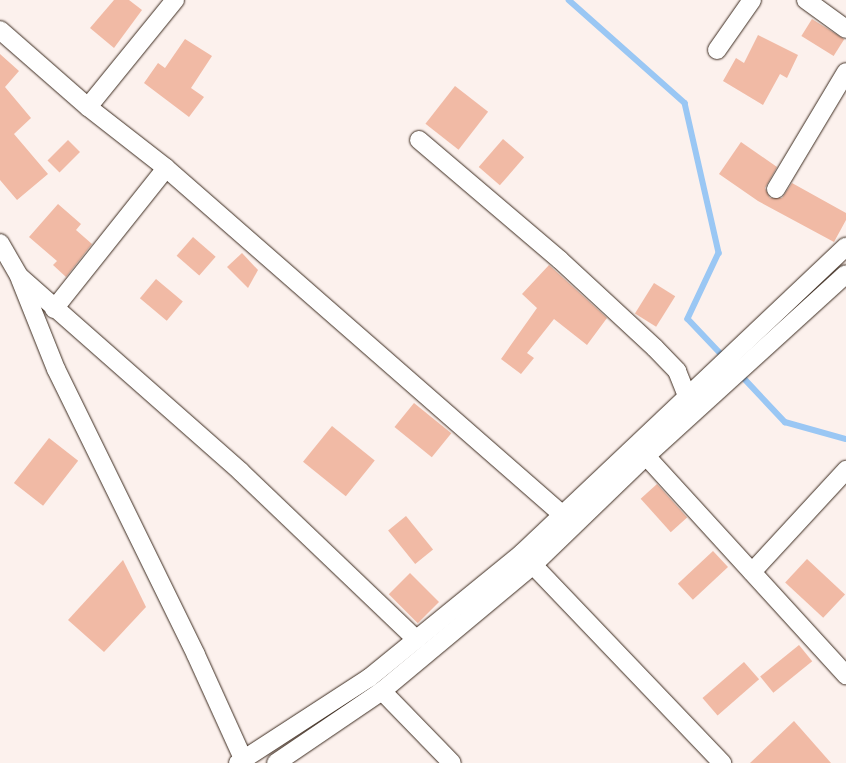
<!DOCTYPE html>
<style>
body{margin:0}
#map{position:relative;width:846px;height:763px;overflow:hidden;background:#fcf1ed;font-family:Pangolin,sans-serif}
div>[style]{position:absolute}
.stream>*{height:5.5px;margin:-2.75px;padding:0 2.75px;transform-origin:2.75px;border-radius:2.75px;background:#9ac7f4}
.building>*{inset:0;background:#f1baa5;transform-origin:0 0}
.roads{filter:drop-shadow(0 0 1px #3b2a1e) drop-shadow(0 0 1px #3b2a1e)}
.minor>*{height:18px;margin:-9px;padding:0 9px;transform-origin:9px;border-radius:9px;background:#fff}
span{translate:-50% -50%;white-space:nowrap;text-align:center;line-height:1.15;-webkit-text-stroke:4px #fff;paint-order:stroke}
</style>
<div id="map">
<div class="stream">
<div style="left:569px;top:0;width:155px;rotate:41.6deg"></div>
<div style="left:685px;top:103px;width:154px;rotate:77.2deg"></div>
<div style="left:719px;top:253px;width:73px;rotate:115.2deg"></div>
<div style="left:688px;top:319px;width:54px;rotate:46.5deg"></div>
<div style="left:740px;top:374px;width:66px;rotate:46.8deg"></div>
<div style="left:785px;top:422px;width:63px;rotate:15.6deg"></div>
</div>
<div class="building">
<div style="clip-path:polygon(114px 0,129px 0,142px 10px,114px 48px,90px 28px)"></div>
<div style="left:812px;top:19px;width:38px;height:20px;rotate:32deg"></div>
<div style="clip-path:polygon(758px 35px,798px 55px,787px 78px,780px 74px,763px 105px,723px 81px,736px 58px,744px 63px)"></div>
<div style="clip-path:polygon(185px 39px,212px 56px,191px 88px,204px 97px,189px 117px,144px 83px,158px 63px,165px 68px)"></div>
<div style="clip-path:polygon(0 54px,19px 71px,5px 87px,31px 118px,14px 134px,48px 174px,17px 200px,0 180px)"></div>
<div style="left:455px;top:86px;width:42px;height:48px;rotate:38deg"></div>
<div style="left:503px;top:139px;width:28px;height:37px;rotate:41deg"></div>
<div style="left:68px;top:140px;width:17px;height:29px;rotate:45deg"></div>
<div style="clip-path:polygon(741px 142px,777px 167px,765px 188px,770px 198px,782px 198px,792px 183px,846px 213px,846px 220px,834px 242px,758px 201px,719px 174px)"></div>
<div style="clip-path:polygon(58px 204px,81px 224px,76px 230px,92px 244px,66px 277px,53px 265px,57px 261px,29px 237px)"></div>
<div style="left:193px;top:237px;width:30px;height:25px;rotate:41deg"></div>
<div style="clip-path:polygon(242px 253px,258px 270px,248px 288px,227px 267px)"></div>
<div style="clip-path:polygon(549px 265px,607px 318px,587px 345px,554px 319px,527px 353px,534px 358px,521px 374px,501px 359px,537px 308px,522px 294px)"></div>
<div style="left:156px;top:279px;width:35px;height:25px;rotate:40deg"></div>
<div style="left:654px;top:283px;width:25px;height:36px;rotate:32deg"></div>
<div style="left:414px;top:403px;width:48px;height:31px;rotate:39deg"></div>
<div style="left:332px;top:426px;width:55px;height:46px;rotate:39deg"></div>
<div style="left:49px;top:438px;width:37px;height:57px;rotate:38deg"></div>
<div style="left:657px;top:484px;width:45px;height:22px;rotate:48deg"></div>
<div style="left:406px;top:516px;width:43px;height:23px;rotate:51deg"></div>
<div style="left:713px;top:551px;width:22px;height:48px;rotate:47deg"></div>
<div style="left:807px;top:559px;width:52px;height:32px;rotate:43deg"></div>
<div style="clip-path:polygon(123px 560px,146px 607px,104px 652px,68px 620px)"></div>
<div style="left:410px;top:573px;width:41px;height:30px;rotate:45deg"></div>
<div style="left:799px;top:645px;width:21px;height:50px;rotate:51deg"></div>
<div style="left:744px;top:662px;width:23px;height:55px;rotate:49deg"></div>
<div style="clip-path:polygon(794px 721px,831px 763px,750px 763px)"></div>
</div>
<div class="roads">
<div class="minor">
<div style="left:806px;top:0;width:49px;rotate:35.9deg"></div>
<div style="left:0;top:30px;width:117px;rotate:41.2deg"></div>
<div style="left:88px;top:107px;width:99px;rotate:38deg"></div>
<div style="left:166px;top:168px;width:529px;rotate:41.17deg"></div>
<div style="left:717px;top:50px;width:61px;rotate:-55deg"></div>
<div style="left:88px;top:107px;width:138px;rotate:-50.9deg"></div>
<div style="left:419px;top:140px;width:185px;rotate:40.4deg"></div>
<div style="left:560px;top:260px;width:129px;rotate:42.8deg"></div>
<div style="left:655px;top:348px;width:32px;rotate:46deg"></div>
<div style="left:677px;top:371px;width:27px;rotate:68deg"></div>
<div style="left:776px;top:189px;width:136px;rotate:-59.1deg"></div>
<div style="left:0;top:243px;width:38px;rotate:60deg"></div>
<div style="left:19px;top:276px;width:296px;rotate:41.4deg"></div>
<div style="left:241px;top:472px;width:243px;rotate:43.7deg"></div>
<div style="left:20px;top:279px;width:97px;rotate:68.2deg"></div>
<div style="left:56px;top:369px;width:318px;rotate:63.9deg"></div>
<div style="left:196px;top:655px;width:119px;rotate:65.6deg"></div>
<div style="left:54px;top:309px;width:180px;rotate:-51.5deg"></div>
<div style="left:646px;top:456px;width:297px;rotate:47.6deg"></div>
<div style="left:533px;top:565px;width:274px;rotate:46.3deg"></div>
<div style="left:752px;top:572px;width:139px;rotate:-47.3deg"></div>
<div style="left:382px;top:691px;width:100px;rotate:45.8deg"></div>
<div style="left:238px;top:763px;width:156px;rotate:-33deg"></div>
<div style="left:369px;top:678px;width:198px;rotate:-39.2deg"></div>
<div style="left:522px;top:553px;width:446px;rotate:-43.4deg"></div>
<div style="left:276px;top:763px;width:128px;rotate:-34.2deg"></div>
<div style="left:382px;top:691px;width:197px;rotate:-39.8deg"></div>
<div style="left:533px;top:565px;width:157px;rotate:-44deg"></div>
<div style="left:646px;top:456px;width:270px;rotate:-42.3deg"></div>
</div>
</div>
</div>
